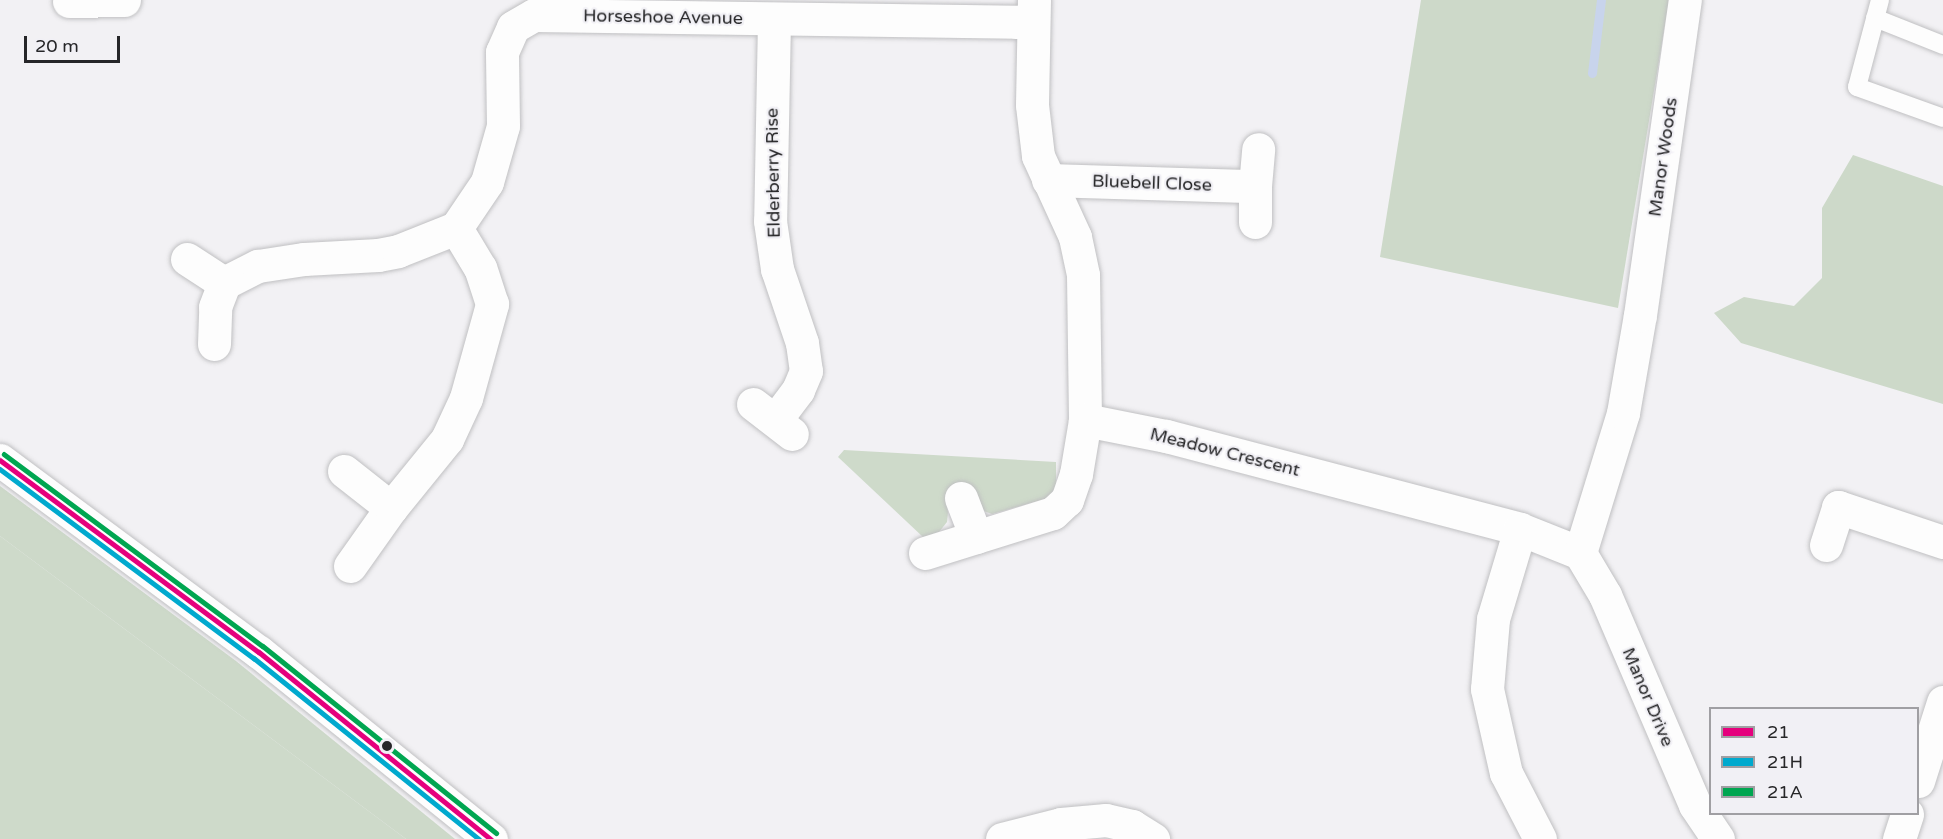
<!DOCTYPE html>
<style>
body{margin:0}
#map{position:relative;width:1943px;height:839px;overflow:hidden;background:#f2f1f4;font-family:"Varela Round",sans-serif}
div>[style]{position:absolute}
.green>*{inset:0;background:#cedaca}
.forest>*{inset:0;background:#cdd9c9}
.stream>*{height:9px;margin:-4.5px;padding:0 4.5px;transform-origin:4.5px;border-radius:4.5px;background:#c8d4ec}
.roads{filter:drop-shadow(0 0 2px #c0c0c2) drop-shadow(0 0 2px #c0c0c2)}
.lane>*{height:18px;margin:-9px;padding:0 9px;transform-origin:9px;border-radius:9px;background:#fdfdfd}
.street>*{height:33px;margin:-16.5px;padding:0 16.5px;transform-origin:16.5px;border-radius:16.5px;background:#fdfdfd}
.highway>*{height:33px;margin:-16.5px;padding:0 16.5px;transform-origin:16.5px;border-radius:16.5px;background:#fdfdfd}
.bus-1>*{height:4.5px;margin:-2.25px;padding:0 2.25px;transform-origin:2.25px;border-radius:2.25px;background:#e5007d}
.bus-2>*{height:4.5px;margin:-2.25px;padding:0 2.25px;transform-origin:2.25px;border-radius:2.25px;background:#00a9ce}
.bus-3>*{height:4.5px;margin:-2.25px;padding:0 2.25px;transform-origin:2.25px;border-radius:2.25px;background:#00a651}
.dots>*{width:16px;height:16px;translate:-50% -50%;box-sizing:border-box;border:3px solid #f1f0f5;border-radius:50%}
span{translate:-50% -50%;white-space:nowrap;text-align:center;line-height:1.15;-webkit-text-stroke:4.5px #f1f0f5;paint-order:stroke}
.street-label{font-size:18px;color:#262628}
.legend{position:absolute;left:1709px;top:707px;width:210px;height:108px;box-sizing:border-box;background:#f1f0f5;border:2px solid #a09fa3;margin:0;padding:8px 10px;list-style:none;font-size:18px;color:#262628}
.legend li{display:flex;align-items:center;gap:12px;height:30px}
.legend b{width:30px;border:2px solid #a09fa3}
.scale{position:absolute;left:24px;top:36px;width:96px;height:27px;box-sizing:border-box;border:3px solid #262628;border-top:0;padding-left:8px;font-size:18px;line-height:21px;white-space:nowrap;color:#262628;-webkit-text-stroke:4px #f1f0f5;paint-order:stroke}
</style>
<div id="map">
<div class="green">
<div style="clip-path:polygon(844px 450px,1056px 462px,1056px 487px,1048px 498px,992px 514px,945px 497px,948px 512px,947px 522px,939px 532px,923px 537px,838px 457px)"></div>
<div style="clip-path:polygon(0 536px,406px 839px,0 839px)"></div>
</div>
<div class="forest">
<div style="clip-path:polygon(1421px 0,1669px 0,1618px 308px,1380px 257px)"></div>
<div style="clip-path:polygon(1853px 155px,1943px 186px,1943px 404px,1741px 343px,1714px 313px,1744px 297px,1794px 306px,1822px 278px,1822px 208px)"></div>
<div style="clip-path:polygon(0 486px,236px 661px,455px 839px,406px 839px,0 536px)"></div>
</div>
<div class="stream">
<div style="left:1592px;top:73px;width:74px;rotate:-83deg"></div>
</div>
<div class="roads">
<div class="lane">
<div style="left:1880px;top:0;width:90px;rotate:104.8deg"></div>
<div style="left:1857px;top:87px;width:91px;rotate:19.8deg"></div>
<div style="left:1875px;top:18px;width:73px;rotate:21.7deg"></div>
</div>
<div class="street">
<div style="left:1034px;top:0;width:105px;rotate:91.1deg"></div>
<div style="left:1032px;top:105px;width:51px;rotate:83.3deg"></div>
<div style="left:1038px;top:156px;width:89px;rotate:65.4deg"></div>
<div style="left:1075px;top:237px;width:39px;rotate:78deg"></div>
<div style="left:1083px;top:275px;width:145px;rotate:89.2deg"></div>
<div style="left:1085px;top:420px;width:83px;rotate:11.2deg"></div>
<div style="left:1166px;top:436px;width:366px;rotate:14.7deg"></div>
<div style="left:1520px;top:529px;width:65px;rotate:21.8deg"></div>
<div style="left:1580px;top:553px;width:49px;rotate:59.2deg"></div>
<div style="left:1605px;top:595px;width:228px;rotate:66.8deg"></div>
<div style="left:1695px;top:805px;width:41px;rotate:55.9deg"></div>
<div style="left:69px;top:1px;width:55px;rotate:-1deg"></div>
<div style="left:774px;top:20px;width:201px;rotate:91.1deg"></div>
<div style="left:770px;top:221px;width:49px;rotate:81.7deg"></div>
<div style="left:777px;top:269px;width:78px;rotate:71.3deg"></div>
<div style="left:802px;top:343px;width:28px;rotate:82deg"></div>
<div style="left:806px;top:371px;width:21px;rotate:113deg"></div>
<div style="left:798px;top:390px;width:38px;rotate:127deg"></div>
<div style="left:1048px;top:180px;width:207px;rotate:1.7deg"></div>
<div style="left:1255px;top:186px;width:37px;rotate:-85deg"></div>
<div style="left:1255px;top:186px;width:36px;rotate:90deg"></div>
<div style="left:456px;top:228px;width:55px;rotate:-56deg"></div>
<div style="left:487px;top:182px;width:58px;rotate:-74.1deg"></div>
<div style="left:503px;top:126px;width:74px;rotate:-90.8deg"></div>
<div style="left:502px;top:52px;width:27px;rotate:-66deg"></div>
<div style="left:513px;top:27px;width:24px;rotate:-30deg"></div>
<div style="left:534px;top:15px;width:483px;rotate:0.8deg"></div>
<div style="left:1017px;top:22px;width:15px;rotate:-8deg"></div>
<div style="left:187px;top:259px;width:44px;rotate:33deg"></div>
<div style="left:214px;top:344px;width:37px;rotate:-88deg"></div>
<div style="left:215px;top:307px;width:26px;rotate:-69deg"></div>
<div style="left:224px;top:283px;width:38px;rotate:-27deg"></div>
<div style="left:258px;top:266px;width:47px;rotate:-8.7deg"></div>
<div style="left:304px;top:259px;width:74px;rotate:-3.1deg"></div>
<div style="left:378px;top:255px;width:20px;rotate:-11deg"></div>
<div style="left:398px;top:251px;width:62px;rotate:-21.6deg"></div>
<div style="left:753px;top:404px;width:49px;rotate:37.6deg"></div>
<div style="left:344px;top:471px;width:60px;rotate:38.2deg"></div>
<div style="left:961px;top:498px;width:42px;rotate:69deg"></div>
<div style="left:1520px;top:529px;width:94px;rotate:106.7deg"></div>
<div style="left:1493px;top:619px;width:70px;rotate:94.9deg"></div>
<div style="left:1487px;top:689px;width:86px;rotate:77.3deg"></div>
<div style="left:1506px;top:773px;width:74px;rotate:62.7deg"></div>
<div style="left:1826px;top:545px;width:40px;rotate:-72deg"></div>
<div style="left:1838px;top:507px;width:111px;rotate:18.4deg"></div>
<div style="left:925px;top:553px;width:134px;rotate:-17.4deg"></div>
<div style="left:1053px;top:513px;width:19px;rotate:-43deg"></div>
<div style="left:1067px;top:500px;width:28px;rotate:-71deg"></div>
<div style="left:1076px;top:474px;width:55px;rotate:-80.5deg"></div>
<div style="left:1580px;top:553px;width:146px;rotate:-72.9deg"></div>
<div style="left:1623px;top:413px;width:99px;rotate:-80.2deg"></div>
<div style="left:1640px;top:315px;width:318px;rotate:-81.9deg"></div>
<div style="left:350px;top:566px;width:71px;rotate:-54.7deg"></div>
<div style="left:391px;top:508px;width:89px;rotate:-50.9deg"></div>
<div style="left:447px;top:439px;width:45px;rotate:-65.1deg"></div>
<div style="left:466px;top:398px;width:98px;rotate:-74.5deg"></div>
<div style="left:492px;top:304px;width:38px;rotate:-108deg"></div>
<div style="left:480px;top:268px;width:47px;rotate:-121deg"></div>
<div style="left:1918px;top:781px;width:83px;rotate:-72.4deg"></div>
<div style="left:1002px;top:839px;width:61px;rotate:-14.3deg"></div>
<div style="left:1061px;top:824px;width:45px;rotate:-5.1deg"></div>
<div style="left:1106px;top:820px;width:27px;rotate:13deg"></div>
<div style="left:1132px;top:826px;width:25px;rotate:32deg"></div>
<div style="left:1899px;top:839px;width:26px;rotate:-72deg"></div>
</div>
<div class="highway">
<div style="left:0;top:460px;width:322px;rotate:36.6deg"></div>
<div style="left:259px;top:652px;width:298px;rotate:38.9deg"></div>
</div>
</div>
<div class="bus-1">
<div style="left:0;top:460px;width:322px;rotate:36.6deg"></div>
<div style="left:259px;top:652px;width:298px;rotate:38.9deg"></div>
</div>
<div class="bus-2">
<div style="left:0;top:469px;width:317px;rotate:36.7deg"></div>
<div style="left:254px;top:658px;width:289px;rotate:38.8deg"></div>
</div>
<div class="bus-3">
<div style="left:4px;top:454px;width:322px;rotate:36.6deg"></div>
<div style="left:263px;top:646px;width:299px;rotate:38.7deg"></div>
</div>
<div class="dots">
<div style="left:387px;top:746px;background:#262628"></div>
</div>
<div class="street-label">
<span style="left:663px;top:17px;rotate:1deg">Horseshoe Avenue</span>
<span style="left:1663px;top:157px;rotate:-82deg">Manor Woods</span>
<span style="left:773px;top:173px;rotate:-91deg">Elderberry Rise</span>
<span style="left:1152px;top:183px;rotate:2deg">Bluebell Close</span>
<span style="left:1225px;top:452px;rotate:14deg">Meadow Crescent</span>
<span style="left:1648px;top:697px;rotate:67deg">Manor Drive</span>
</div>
<ul class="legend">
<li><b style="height:8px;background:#e5007d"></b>21</li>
<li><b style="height:8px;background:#00a9ce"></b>21H</li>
<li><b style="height:8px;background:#00a651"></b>21A</li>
</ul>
<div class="scale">20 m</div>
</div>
